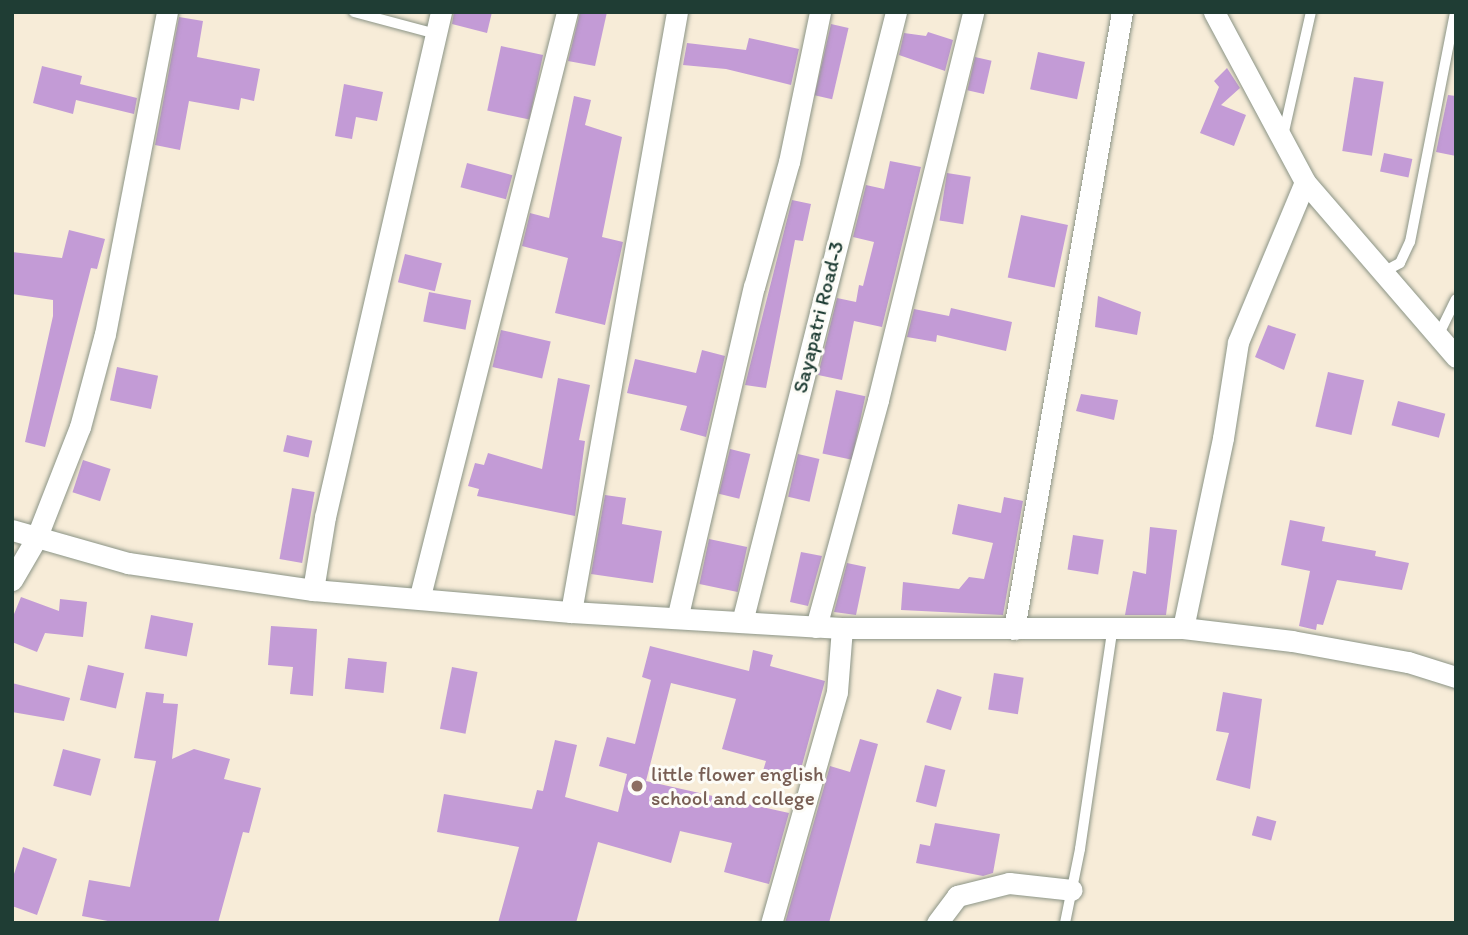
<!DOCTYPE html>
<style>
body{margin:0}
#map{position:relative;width:1468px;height:935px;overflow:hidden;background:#f7ecd8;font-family:Itim,sans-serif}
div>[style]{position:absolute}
.building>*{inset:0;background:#c39bd6;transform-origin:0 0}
.roads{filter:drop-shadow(0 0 2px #8b9486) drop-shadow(0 0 2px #8b9486)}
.service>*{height:10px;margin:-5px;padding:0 5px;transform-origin:5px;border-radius:5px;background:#fff}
.minor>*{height:21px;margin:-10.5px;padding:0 10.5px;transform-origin:10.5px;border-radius:10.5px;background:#fff}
.dots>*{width:19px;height:19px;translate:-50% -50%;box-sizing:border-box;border:4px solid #fdfcf7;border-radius:50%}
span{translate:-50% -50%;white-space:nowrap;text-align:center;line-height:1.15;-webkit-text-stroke:6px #fdfcf7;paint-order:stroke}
.street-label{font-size:21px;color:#1f3d34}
.education-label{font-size:21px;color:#785e54}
.left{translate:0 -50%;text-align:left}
.frame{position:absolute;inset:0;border:14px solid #1f3d34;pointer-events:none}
</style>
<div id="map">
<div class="building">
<div style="clip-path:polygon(454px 12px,492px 12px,487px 33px,452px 24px)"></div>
<div style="clip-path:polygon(580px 12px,607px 12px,595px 66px,568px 61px)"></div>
<div style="clip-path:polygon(179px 17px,203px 21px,197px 57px,260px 69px,254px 101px,241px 98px,239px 110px,189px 101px,180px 150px,155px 145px)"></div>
<div style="left:831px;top:24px;width:18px;height:73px;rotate:13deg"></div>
<div style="clip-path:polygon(928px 32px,953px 40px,945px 71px,899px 55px,904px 33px,926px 36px)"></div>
<div style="clip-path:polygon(749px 38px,799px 49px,791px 85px,726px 69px,683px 65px,687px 43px,746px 50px)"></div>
<div style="left:501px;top:46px;width:43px;height:66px;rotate:12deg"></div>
<div style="left:1038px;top:52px;width:48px;height:38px;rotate:12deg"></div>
<div style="left:975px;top:57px;width:17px;height:34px;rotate:13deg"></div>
<div style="clip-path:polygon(42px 66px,82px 76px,80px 84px,137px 98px,134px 114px,76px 100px,73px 114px,33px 103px)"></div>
<div style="clip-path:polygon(1227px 68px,1240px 88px,1221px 105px,1246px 115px,1234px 146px,1200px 133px,1219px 87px,1214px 81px)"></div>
<div style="left:1354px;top:77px;width:30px;height:75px;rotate:9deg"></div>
<div style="clip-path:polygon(344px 84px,383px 92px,377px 121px,356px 117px,352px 139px,335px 136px)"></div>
<div style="clip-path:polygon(1448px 95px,1456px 96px,1456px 156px,1436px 152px)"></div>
<div style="clip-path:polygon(574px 96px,591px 100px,585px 125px,622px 137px,602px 237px,623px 242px,605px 325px,555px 313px,568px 258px,522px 246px,530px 213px,549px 218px)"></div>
<div style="left:1384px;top:153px;width:29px;height:19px;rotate:12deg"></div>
<div style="clip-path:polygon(890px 161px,921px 167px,882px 327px,854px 321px,842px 380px,818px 375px,837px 298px,856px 302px,859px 285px,863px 286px,874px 242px,853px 237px,866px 185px,884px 189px)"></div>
<div style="left:467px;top:163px;width:47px;height:25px;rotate:15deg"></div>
<div style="left:947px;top:173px;width:24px;height:48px;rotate:9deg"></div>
<div style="clip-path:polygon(792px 200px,811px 204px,803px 241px,795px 240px,766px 388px,745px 385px)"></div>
<div style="left:1021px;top:215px;width:48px;height:64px;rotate:12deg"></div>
<div style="clip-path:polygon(69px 230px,105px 239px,97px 269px,91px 268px,45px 447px,25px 442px,53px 316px,53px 300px,12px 294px,12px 252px,62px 258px)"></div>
<div style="left:405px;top:254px;width:38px;height:29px;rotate:14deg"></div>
<div style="left:429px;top:292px;width:43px;height:30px;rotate:11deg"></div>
<div style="clip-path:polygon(1098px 296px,1141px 312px,1137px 335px,1095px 327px)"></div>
<div style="clip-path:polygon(951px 308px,1012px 322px,1006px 351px,937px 335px,936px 342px,907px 337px,914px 309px,949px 316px)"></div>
<div style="clip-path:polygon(1268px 325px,1296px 334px,1284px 370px,1255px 357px)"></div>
<div style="left:501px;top:330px;width:51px;height:38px;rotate:13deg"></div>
<div style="clip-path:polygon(702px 350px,725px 356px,706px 437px,680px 430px,687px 406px,627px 393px,635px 359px,696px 373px)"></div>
<div style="left:117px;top:367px;width:42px;height:34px;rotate:12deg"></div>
<div style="left:1328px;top:372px;width:37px;height:56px;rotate:13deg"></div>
<div style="clip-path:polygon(558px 378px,590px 385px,579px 440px,585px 441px,575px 516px,477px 496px,479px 489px,468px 486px,475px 463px,484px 465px,488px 453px,542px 469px)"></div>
<div style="left:836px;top:390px;width:30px;height:65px;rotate:12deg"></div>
<div style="clip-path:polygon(1081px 394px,1118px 400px,1114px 420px,1076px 411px)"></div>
<div style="left:1398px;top:401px;width:49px;height:25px;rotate:15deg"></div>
<div style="left:287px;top:435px;width:26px;height:17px;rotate:13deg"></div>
<div style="left:730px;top:449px;width:21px;height:46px;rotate:14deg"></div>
<div style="left:798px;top:454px;width:22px;height:44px;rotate:13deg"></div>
<div style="left:83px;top:460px;width:29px;height:34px;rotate:18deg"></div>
<div style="left:292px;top:488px;width:23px;height:72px;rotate:10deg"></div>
<div style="clip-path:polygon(605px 495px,626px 498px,622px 524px,662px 531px,653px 583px,591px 574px)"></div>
<div style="clip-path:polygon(1004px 497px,1023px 501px,1003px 615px,901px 610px,903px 582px,959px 589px,969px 577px,984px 579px,993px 543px,952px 534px,958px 504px,1001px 513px)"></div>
<div style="clip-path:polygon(1290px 520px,1325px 527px,1322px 541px,1376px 551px,1375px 556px,1409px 563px,1402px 590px,1337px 580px,1323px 625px,1317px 624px,1316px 630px,1299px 626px,1310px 571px,1281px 565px)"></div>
<div style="clip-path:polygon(1150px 527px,1177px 530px,1166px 615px,1125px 615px,1133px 571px,1146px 574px)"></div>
<div style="left:1073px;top:535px;width:31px;height:35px;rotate:9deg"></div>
<div style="left:709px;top:539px;width:39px;height:46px;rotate:12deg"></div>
<div style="clip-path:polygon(801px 552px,822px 556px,808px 606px,790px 602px)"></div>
<div style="clip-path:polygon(847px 563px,866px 567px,856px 615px,834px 612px)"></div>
<div style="clip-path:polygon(21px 597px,59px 611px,60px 599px,87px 602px,83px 637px,45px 633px,37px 652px,12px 642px,12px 619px)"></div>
<div style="left:151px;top:615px;width:43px;height:34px;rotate:11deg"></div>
<div style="clip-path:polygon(271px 626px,317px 629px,313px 696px,290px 694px,293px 667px,268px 665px)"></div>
<div style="clip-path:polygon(650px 646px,749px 671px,753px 650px,773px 655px,770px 666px,825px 681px,798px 780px,763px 771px,766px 761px,722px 749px,736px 699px,671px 683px,646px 781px,789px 813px,769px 884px,724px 872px,732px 843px,680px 831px,671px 863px,598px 842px,576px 923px,498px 923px,519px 847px,437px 832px,444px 794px,532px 809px,537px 790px,543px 791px,555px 740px,577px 745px,565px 797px,618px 812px,627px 774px,599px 766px,607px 737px,635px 744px,651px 680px,642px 677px)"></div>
<div style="left:348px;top:658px;width:39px;height:31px;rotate:6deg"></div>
<div style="left:88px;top:665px;width:37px;height:36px;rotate:13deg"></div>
<div style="left:452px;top:667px;width:26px;height:63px;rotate:11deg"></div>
<div style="left:994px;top:673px;width:30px;height:37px;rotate:9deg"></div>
<div style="clip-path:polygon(12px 683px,70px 698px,64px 721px,12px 712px)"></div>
<div style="left:937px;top:689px;width:26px;height:35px;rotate:18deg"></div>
<div style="clip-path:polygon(146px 692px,164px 694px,163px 703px,178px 704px,172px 759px,194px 749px,230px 759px,224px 779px,261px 788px,249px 833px,243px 832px,218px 923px,118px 923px,82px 916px,89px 880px,130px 887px,156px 761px,134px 758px)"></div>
<div style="clip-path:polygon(1223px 692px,1262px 699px,1250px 789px,1216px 780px,1229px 733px,1216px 731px)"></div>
<div style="clip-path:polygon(860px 739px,878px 744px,829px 923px,785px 923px,830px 766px,850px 772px)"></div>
<div style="left:63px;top:749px;width:39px;height:38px;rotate:15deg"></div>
<div style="left:925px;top:765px;width:21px;height:38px;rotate:14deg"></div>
<div style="left:1257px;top:816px;width:20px;height:20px;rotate:15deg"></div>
<div style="clip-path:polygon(935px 823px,1000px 834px,993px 873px,983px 876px,916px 863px,920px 844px,930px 846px)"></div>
<div style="clip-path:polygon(23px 847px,57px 859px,37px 915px,12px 906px,12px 880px)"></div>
</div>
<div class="roads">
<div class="service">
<div style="left:354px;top:12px;width:85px;rotate:15deg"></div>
<div style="left:1283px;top:136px;width:127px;rotate:-77.3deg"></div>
<div style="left:1385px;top:271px;width:17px;rotate:-28deg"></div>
<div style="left:1400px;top:263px;width:23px;rotate:-65deg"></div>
<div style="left:1410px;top:242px;width:234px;rotate:-78.9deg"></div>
<div style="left:1438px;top:336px;width:41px;rotate:-64.1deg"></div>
<div style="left:1065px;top:923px;width:76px;rotate:-78.5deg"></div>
<div style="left:1080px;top:849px;width:225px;rotate:-81.6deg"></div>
</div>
<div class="minor">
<div style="left:1214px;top:12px;width:193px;rotate:61.8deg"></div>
<div style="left:1305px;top:182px;width:231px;rotate:49.2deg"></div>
<div style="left:12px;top:530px;width:121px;rotate:15.9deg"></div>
<div style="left:128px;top:563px;width:187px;rotate:8.3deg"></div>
<div style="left:313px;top:590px;width:259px;rotate:4.9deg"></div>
<div style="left:571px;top:612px;width:271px;rotate:3.4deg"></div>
<div style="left:842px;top:628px;width:64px;rotate:94.5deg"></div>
<div style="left:837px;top:692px;width:240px;rotate:105.9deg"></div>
<div style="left:12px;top:580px;width:48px;rotate:-59.7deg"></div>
<div style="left:36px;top:539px;width:120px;rotate:-68.6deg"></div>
<div style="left:80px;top:427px;width:96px;rotate:-75deg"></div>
<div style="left:105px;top:334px;width:328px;rotate:-79.1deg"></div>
<div style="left:313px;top:590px;width:74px;rotate:-80.7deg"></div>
<div style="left:325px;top:517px;width:518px;rotate:-77.06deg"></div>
<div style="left:420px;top:596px;width:602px;rotate:-75.87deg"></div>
<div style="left:571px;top:612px;width:609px;rotate:-79.98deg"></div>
<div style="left:678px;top:615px;width:337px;rotate:-77deg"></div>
<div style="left:754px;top:287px;width:130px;rotate:-74.4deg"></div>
<div style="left:789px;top:162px;width:153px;rotate:-78.3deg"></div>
<div style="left:742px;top:622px;width:629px;rotate:-75.83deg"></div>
<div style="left:816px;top:627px;width:235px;rotate:-74.7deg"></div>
<div style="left:878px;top:400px;width:399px;rotate:-76.2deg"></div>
<div style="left:842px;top:628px;width:341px"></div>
<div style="left:1183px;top:628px;width:110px;rotate:6.8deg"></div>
<div style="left:1292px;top:641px;width:118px;rotate:10.3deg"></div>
<div style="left:1408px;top:662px;width:50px;rotate:17.4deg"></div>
<div style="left:1183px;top:628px;width:194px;rotate:-78.1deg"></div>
<div style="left:1223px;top:438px;width:97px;rotate:-81.1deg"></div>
<div style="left:1238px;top:342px;width:173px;rotate:-67.3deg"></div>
<div style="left:1014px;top:629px;width:626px;rotate:-80.07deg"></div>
<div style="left:937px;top:923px;width:34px;rotate:-53deg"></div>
<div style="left:957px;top:896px;width:54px;rotate:-14deg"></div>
<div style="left:1009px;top:883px;width:63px;rotate:6.3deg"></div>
</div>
</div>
<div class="dots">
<div style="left:637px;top:786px;background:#8d6e63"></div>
</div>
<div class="street-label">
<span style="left:818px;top:317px;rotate:-76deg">Sayapatri Road-3</span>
</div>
<div class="education-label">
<span class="left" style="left:651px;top:786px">little flower english<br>school and college</span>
</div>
<div class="frame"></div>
</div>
